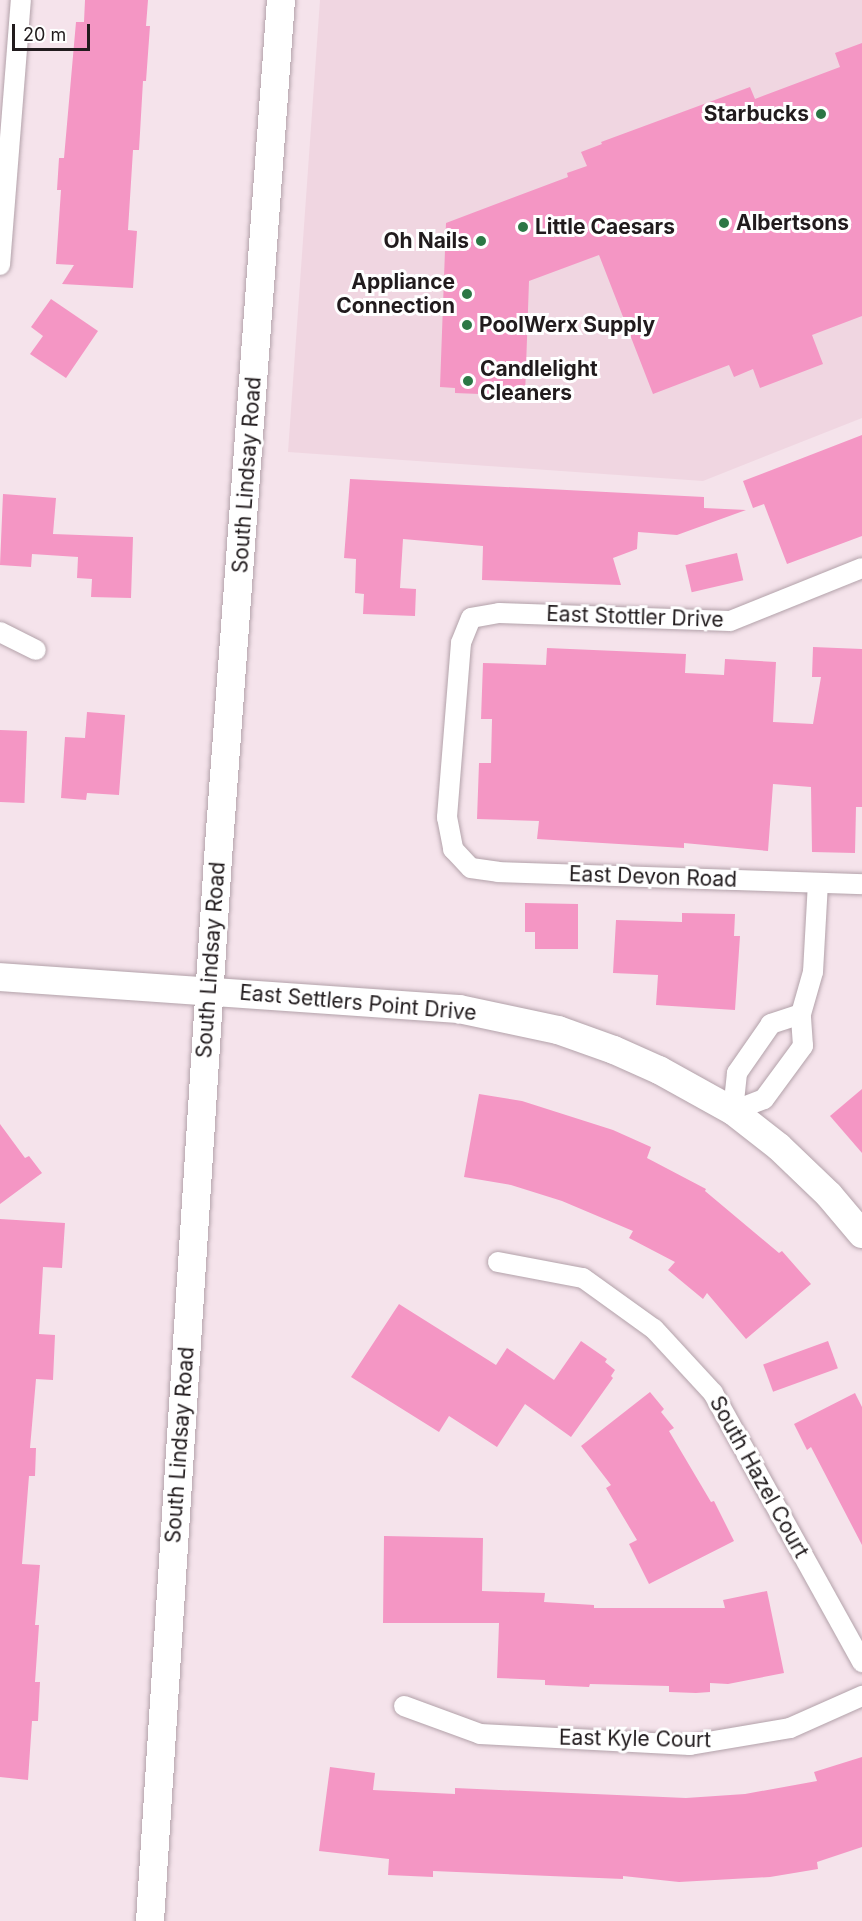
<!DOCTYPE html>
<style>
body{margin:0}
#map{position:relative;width:862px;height:1921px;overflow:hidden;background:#f5e3eb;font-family:Inter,sans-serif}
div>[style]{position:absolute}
.built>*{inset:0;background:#f0d6e1}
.building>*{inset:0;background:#f496c4;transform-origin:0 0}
.roads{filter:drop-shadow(0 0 2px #b3a2aa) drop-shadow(0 0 2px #b3a2aa)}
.street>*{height:20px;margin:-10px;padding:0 10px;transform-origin:10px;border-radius:10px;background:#fff}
.secondary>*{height:28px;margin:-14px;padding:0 14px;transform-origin:14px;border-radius:14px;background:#fff}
.dots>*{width:16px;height:16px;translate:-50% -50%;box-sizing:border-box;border:3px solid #fff;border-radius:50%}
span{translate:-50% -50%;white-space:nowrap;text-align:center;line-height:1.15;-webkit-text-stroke:6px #fff;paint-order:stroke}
.poi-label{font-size:21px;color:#211b1d;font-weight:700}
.right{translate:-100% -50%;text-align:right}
.left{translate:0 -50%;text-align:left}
.street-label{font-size:21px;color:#211b1d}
.scale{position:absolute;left:12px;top:24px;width:78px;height:27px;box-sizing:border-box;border:3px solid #211b1d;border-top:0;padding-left:8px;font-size:18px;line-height:21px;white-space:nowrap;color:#211b1d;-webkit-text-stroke:4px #fff;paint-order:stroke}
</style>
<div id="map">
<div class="built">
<div style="clip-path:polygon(320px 0,862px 0,862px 418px,703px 481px,288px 452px)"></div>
</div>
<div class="building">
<div style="clip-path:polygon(85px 0,148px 0,146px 26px,150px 26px,146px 81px,143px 81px,139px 150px,133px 150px,128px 230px,137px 231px,133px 288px,62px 284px,74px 265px,56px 264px,61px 190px,57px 190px,59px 158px,64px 158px,76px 22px,84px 22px)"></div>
<div style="clip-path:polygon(862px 43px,862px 316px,812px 335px,823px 364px,760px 388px,753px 369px,734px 377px,729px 365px,653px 394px,599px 255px,529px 281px,525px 396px,455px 393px,455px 388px,440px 387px,446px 223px,568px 177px,567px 173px,587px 166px,581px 152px,602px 144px,601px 142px,750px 87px,755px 99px,840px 67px,835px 53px)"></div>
<div style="clip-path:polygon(51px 299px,98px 331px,66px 378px,30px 354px,43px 336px,31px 327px)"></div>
<div style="clip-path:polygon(862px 435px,862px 536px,787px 564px,764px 504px,753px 508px,743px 481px)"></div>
<div style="clip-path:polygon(350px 479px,704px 497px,704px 508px,746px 510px,677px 535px,638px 532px,637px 549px,613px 558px,621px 585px,482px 580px,483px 546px,403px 539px,400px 588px,416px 589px,415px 616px,363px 614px,364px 594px,355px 593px,356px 559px,344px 558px)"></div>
<div style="clip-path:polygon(3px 494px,56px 498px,53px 534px,133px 537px,131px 598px,91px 597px,92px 579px,77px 578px,78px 557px,32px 554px,31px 567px,0 565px)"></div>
<div style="left:737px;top:553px;width:28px;height:53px;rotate:77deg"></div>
<div style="clip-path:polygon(813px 647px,862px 649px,862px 807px,856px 807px,855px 853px,812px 852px,811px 787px,773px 784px,768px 851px,684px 843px,684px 848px,537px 839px,539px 821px,477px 819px,479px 763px,491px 763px,492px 719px,481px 719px,483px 663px,546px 665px,547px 648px,686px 654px,685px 673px,724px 675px,725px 659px,776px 662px,773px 722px,813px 724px,821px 677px,812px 677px)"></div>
<div style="clip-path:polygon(87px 712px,125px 715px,119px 795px,87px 793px,86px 800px,61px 798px,65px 737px,85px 738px)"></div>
<div style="left:0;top:730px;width:27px;height:72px;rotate:2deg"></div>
<div style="clip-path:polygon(525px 903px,578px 904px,578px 949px,535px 949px,535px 932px,525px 932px)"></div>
<div style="clip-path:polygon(682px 913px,735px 914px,734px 936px,740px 936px,735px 1010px,656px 1005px,658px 975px,613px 973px,616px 920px,682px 922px)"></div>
<div style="clip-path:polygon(862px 1089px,862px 1153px,830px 1116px)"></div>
<div style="clip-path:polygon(479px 1094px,522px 1101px,613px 1130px,651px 1147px,647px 1158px,706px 1189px,705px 1191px,779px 1253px,782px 1251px,811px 1284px,746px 1339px,707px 1293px,703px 1299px,668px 1270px,675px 1262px,629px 1238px,633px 1231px,562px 1201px,511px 1185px,464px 1177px)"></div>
<div style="clip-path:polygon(0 1124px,25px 1158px,29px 1156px,42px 1173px,0 1204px)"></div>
<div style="clip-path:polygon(0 1219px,65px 1223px,62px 1268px,43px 1267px,39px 1334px,55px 1335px,53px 1380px,36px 1379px,30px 1448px,36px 1448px,35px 1476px,29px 1476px,22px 1564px,40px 1565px,35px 1625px,39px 1625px,35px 1682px,40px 1682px,38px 1721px,32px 1721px,28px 1780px,0 1777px)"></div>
<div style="clip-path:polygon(399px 1304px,496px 1365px,507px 1348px,554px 1380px,581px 1341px,607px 1359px,605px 1362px,615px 1370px,611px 1376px,613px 1378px,571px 1437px,525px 1404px,497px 1447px,449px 1416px,439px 1432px,351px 1377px)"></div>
<div style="left:828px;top:1341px;width:29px;height:69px;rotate:70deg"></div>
<div style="clip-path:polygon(650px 1392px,664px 1409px,661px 1412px,674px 1428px,669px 1431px,711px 1502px,714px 1501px,734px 1541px,649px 1584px,629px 1544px,637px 1540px,606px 1488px,611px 1485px,581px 1446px)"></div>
<div style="clip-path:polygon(855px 1393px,862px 1407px,862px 1545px,811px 1447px,807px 1450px,794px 1424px)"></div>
<div style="clip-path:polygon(384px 1536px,483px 1538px,482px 1591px,545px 1593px,544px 1602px,594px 1605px,594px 1608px,725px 1608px,723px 1600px,767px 1591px,784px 1673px,728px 1684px,710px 1683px,710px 1692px,696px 1693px,669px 1692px,669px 1686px,590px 1684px,589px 1687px,545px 1685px,545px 1680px,497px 1678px,499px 1623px,383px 1623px)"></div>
<div style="clip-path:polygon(862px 1757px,862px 1847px,817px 1862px,818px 1869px,770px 1877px,679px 1882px,623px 1876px,623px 1879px,433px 1871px,433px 1877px,388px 1875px,389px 1859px,319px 1851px,330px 1767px,375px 1773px,373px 1790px,455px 1794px,455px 1788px,686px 1798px,745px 1794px,817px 1781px,814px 1772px)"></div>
</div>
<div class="roads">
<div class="street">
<div style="left:0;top:265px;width:266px;rotate:-85.5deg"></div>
<div style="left:862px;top:568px;width:142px;rotate:158.1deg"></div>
<div style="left:730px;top:621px;width:231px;rotate:-178deg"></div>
<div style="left:499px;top:613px;width:28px;rotate:170deg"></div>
<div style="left:471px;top:618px;width:27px;rotate:112deg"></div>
<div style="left:461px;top:643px;width:175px;rotate:94.6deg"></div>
<div style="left:447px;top:817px;width:33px;rotate:79deg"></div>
<div style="left:453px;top:849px;width:26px;rotate:47deg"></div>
<div style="left:471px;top:868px;width:27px;rotate:8deg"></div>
<div style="left:498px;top:872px;width:364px;rotate:1.9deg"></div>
<div style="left:0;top:632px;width:40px;rotate:26.6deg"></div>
<div style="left:801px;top:1014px;width:32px;rotate:162deg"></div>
<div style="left:771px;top:1024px;width:60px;rotate:124.8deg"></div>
<div style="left:737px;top:1073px;width:38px;rotate:96deg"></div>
<div style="left:733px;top:1111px;width:33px;rotate:-21deg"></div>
<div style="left:764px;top:1099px;width:66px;rotate:-53.7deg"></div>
<div style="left:803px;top:1046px;width:32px;rotate:-94deg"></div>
<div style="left:801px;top:1014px;width:44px;rotate:-74.1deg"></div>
<div style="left:813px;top:972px;width:89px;rotate:-86.8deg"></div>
<div style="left:498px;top:1262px;width:86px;rotate:10.7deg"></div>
<div style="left:583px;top:1278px;width:87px;rotate:35.7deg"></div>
<div style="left:654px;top:1329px;width:87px;rotate:47.3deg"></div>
<div style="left:713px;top:1393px;width:308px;rotate:61deg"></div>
<div style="left:404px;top:1706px;width:81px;rotate:20.2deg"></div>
<div style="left:480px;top:1734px;width:210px;rotate:3deg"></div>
<div style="left:690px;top:1745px;width:101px;rotate:-9.6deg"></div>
<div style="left:790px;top:1728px;width:79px;rotate:-24deg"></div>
</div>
<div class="secondary">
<div style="left:0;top:977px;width:460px;rotate:4deg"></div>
<div style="left:459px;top:1009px;width:101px;rotate:12deg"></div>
<div style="left:558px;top:1030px;width:59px;rotate:19.7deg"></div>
<div style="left:614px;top:1050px;width:49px;rotate:24deg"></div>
<div style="left:659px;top:1070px;width:85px;rotate:29deg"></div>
<div style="left:733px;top:1111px;width:58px;rotate:38deg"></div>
<div style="left:779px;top:1147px;width:69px;rotate:43.8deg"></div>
<div style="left:829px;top:1195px;width:51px;rotate:49.8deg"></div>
<div style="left:150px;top:1921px;width:1065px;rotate:-86.34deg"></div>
<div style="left:218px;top:858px;width:860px;rotate:-85.8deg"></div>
</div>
</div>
<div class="dots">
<div style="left:821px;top:114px;background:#2c7745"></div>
<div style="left:724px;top:223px;background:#2c7745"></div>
<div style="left:523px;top:227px;background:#2c7745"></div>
<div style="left:481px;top:241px;background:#2c7745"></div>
<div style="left:467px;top:294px;background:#2c7745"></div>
<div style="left:467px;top:325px;background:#2c7745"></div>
<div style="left:468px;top:381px;background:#2c7745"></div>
</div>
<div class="poi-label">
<span class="right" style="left:809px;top:114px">Starbucks</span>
<span class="left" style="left:736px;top:223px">Albertsons</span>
<span class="left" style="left:535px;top:227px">Little Caesars</span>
<span class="right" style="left:469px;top:241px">Oh Nails</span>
<span class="right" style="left:455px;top:294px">Appliance<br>Connection</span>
<span class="left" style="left:479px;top:325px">PoolWerx Supply</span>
<span class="left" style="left:480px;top:381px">Candlelight<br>Cleaners</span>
</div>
<div class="street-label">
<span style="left:247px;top:475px;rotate:-86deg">South Lindsay Road</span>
<span style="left:635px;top:617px;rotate:2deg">East Stottler Drive</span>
<span style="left:653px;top:877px;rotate:2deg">East Devon Road</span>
<span style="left:211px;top:960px;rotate:-86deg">South Lindsay Road</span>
<span style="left:358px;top:1003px;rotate:5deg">East Settlers Point Drive</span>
<span style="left:180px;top:1445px;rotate:-86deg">South Lindsay Road</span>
<span style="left:759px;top:1477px;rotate:61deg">South Hazel Court</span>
<span style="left:635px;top:1739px;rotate:1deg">East Kyle Court</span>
</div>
<div class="scale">20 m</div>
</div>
